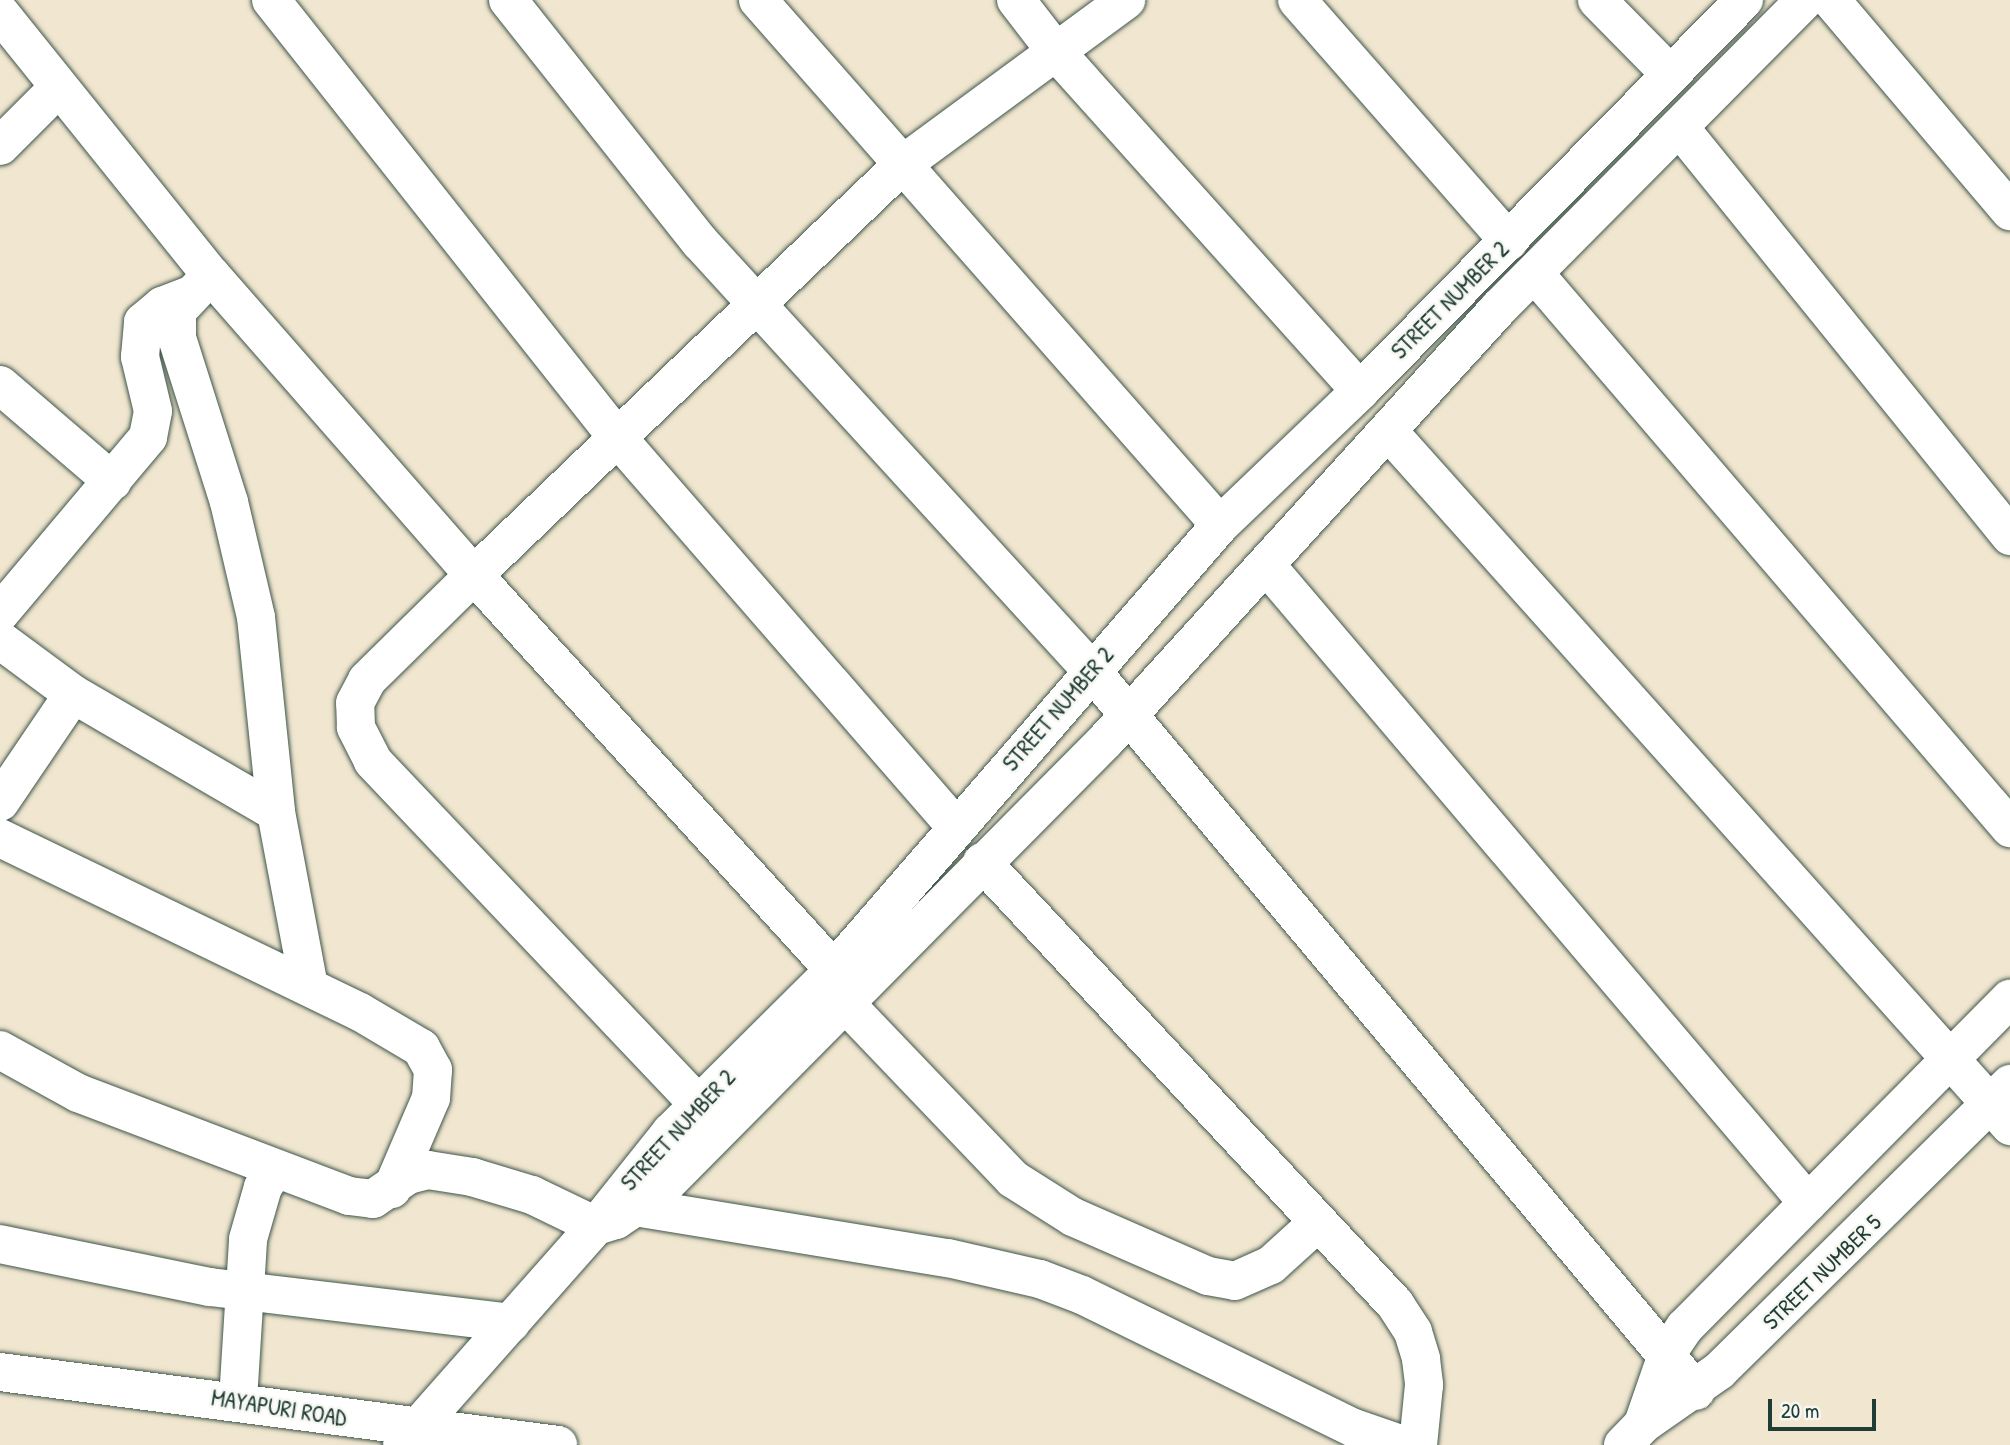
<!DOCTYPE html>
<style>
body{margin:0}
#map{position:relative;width:2010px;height:1445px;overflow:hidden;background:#f1e6cf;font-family:"Patrick Hand",sans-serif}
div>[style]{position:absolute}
.roads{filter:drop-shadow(0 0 2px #3e564b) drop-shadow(0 0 2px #3e564b)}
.minor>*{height:38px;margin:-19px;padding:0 19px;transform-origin:19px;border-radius:19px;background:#fff}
span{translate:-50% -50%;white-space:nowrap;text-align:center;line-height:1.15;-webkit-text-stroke:5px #f6f6f2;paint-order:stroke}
.street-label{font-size:23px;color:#1f3d34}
.scale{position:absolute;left:1768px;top:1399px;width:108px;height:32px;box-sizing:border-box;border:4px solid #1f3d34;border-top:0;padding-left:9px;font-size:21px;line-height:24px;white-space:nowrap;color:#1f3d34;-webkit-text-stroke:5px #f6f6f2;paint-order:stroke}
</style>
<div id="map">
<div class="roads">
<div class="minor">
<div style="left:271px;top:0;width:556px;rotate:51.65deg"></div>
<div style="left:616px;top:436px;width:518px;rotate:48.99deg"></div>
<div style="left:508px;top:0;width:309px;rotate:51.6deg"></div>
<div style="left:700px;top:242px;width:580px;rotate:47.59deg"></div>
<div style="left:1091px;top:670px;width:941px;rotate:50deg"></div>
<div style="left:758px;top:0;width:699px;rotate:48.65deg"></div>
<div style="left:1016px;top:0;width:67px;rotate:52.3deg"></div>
<div style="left:1057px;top:53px;width:454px;rotate:48.1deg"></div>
<div style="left:1297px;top:0;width:321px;rotate:48.7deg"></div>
<div style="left:1597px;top:0;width:104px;rotate:45.4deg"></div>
<div style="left:1831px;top:0;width:277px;rotate:49.7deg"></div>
<div style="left:0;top:13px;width:336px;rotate:51.2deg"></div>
<div style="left:211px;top:275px;width:399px;rotate:48.8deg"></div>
<div style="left:474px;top:575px;width:534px;rotate:47.65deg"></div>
<div style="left:1680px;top:128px;width:525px;rotate:51.03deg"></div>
<div style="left:0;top:146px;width:81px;rotate:-45deg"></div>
<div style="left:1535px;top:274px;width:730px;rotate:49.39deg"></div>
<div style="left:211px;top:275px;width:50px;rotate:133.4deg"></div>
<div style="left:177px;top:311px;width:27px;rotate:90deg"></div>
<div style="left:177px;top:338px;width:172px;rotate:72.4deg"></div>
<div style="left:229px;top:502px;width:118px;rotate:76.8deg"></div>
<div style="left:256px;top:617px;width:196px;rotate:84.1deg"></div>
<div style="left:276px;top:812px;width:178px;rotate:79.3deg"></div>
<div style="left:0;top:385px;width:148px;rotate:40.6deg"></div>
<div style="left:1388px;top:431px;width:933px;rotate:48.17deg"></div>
<div style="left:1266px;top:565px;width:837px;rotate:49.65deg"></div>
<div style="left:0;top:613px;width:230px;rotate:-49.9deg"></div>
<div style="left:148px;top:437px;width:26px;rotate:-79deg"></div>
<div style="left:153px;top:411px;width:56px;rotate:-103.5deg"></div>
<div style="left:140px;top:357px;width:35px;rotate:-85deg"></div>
<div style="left:143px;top:322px;width:25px;rotate:-40deg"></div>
<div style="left:162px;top:306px;width:30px;rotate:-21deg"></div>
<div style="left:0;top:640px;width:91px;rotate:36.5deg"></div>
<div style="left:73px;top:694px;width:235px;rotate:30.2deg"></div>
<div style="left:0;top:802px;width:130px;rotate:-55.9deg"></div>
<div style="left:0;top:838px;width:400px;rotate:25.8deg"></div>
<div style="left:360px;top:1012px;width:71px;rotate:30.5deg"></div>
<div style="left:421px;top:1048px;width:25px;rotate:61deg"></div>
<div style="left:433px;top:1070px;width:28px;rotate:94deg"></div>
<div style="left:431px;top:1098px;width:99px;rotate:113.2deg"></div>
<div style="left:982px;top:862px;width:605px;rotate:46.94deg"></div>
<div style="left:1395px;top:1304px;width:33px;rotate:57deg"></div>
<div style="left:1413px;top:1332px;width:28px;rotate:73deg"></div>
<div style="left:1421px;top:1359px;width:26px;rotate:83deg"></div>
<div style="left:1424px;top:1385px;width:60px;rotate:95.7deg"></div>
<div style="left:843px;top:1001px;width:246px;rotate:46.3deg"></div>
<div style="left:1013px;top:1179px;width:71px;rotate:32.3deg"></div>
<div style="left:1073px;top:1217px;width:147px;rotate:23.6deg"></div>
<div style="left:1208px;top:1276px;width:27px;rotate:10deg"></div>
<div style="left:1235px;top:1281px;width:39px;rotate:-24deg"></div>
<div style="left:1271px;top:1265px;width:61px;rotate:-42.3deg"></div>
<div style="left:0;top:1050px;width:89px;rotate:28.9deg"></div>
<div style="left:78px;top:1093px;width:290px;rotate:20.8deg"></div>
<div style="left:349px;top:1196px;width:24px;rotate:7deg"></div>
<div style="left:373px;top:1199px;width:42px;rotate:-34.4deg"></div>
<div style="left:408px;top:1175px;width:21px;rotate:-14deg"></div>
<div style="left:428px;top:1170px;width:45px;rotate:9deg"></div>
<div style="left:472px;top:1177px;width:63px;rotate:16.7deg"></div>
<div style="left:532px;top:1195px;width:71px;rotate:25.8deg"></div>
<div style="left:596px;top:1226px;width:21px;rotate:-17deg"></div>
<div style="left:616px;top:1220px;width:50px;rotate:-33.7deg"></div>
<div style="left:658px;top:1192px;width:636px;rotate:-45.25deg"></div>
<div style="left:1106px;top:740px;width:584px;rotate:-47.71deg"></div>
<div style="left:1499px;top:308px;width:434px;rotate:-45.2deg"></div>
<div style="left:699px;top:1105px;width:474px;rotate:-133.5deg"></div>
<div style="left:373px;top:761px;width:38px;rotate:-117deg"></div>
<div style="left:356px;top:727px;width:24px;rotate:-92deg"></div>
<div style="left:355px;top:703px;width:26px;rotate:-62deg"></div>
<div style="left:367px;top:680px;width:150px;rotate:-44.5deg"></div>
<div style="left:474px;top:575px;width:594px;rotate:-43.77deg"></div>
<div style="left:903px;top:164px;width:277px;rotate:-36.3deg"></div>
<div style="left:635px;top:1207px;width:317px;rotate:9.3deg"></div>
<div style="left:948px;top:1258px;width:94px;rotate:12.9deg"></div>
<div style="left:1040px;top:1279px;width:45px;rotate:20.9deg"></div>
<div style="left:1082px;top:1295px;width:303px;rotate:26.1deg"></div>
<div style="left:1354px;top:1428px;width:52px;rotate:19.1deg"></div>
<div style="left:0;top:1244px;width:214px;rotate:11.6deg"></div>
<div style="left:210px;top:1287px;width:303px;rotate:6.8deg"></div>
<div style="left:0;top:1372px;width:563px;rotate:7.45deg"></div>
<div style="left:238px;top:1400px;width:161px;rotate:-86.4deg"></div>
<div style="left:248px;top:1239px;width:54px;rotate:-73.9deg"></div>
<div style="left:263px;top:1187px;width:22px;rotate:-56deg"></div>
<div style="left:1643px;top:1424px;width:76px;rotate:-70.9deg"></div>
<div style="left:1668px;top:1352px;width:30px;rotate:-56deg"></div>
<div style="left:1685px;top:1327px;width:462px;rotate:-45.3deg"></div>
<div style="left:402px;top:1445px;width:293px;rotate:-48.5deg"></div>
<div style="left:596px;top:1226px;width:120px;rotate:-51.4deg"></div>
<div style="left:671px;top:1132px;width:230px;rotate:-44.8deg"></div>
<div style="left:834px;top:970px;width:589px;rotate:-49.06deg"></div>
<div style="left:1220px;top:525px;width:194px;rotate:-43.7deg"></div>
<div style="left:1360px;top:391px;width:548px;rotate:-45.52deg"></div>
<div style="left:1623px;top:1445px;width:29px;rotate:-46deg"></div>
<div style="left:1643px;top:1424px;width:93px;rotate:-34.9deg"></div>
<div style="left:1719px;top:1371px;width:409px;rotate:-44.6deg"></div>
</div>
</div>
<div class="street-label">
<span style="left:1450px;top:300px;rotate:-45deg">STREET NUMBER 2</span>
<span style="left:1058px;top:709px;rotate:-49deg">STREET NUMBER 2</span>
<span style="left:678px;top:1130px;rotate:-47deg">STREET NUMBER 2</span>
<span style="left:1822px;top:1272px;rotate:-44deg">STREET NUMBER 5</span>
<span style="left:279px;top:1408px;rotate:9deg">MAYAPURI ROAD</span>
</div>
<div class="scale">20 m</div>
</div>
